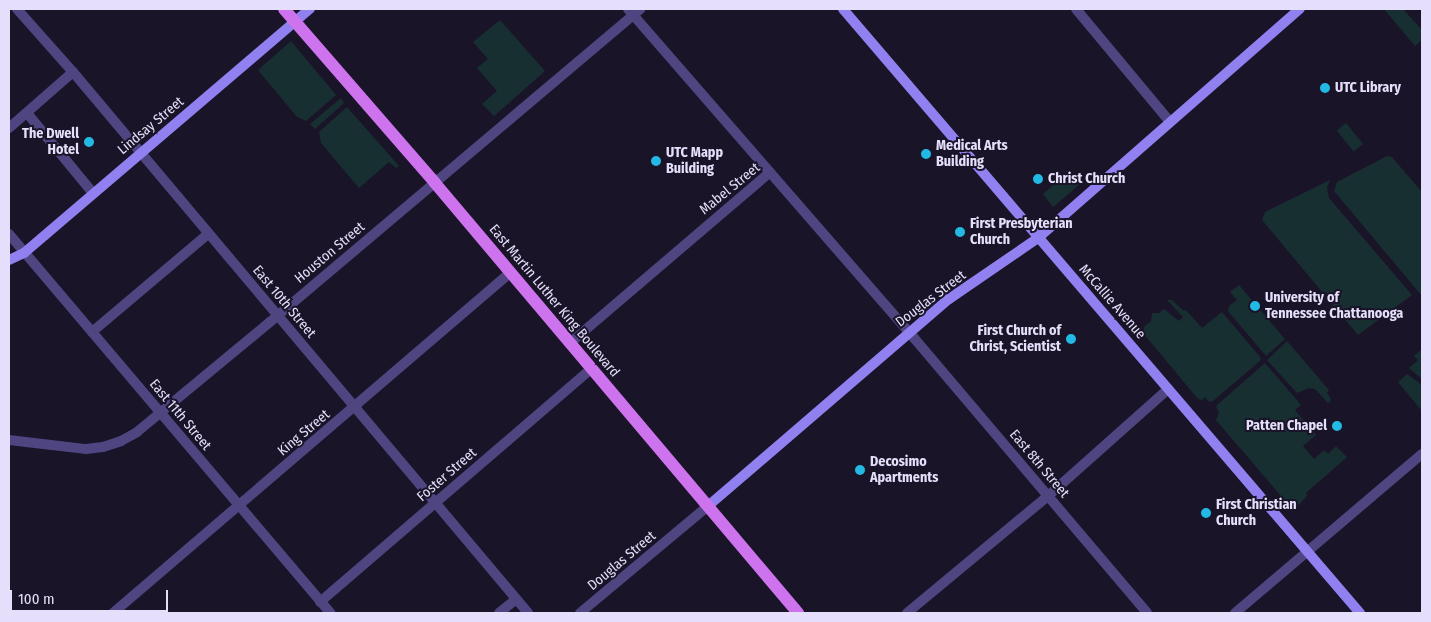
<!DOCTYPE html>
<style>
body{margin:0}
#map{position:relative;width:1431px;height:622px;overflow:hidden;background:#1a1428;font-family:"Fira Sans Condensed",sans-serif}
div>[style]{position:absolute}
.green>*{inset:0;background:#182f32;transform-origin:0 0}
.street>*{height:10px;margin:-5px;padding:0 5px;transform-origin:5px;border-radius:5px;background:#4e4581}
.secondary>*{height:10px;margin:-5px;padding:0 5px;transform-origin:5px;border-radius:5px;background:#9181f0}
.primary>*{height:12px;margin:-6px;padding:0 6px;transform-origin:6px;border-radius:6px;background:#ce73ee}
.dots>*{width:14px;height:14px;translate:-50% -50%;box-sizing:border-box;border:2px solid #1a1428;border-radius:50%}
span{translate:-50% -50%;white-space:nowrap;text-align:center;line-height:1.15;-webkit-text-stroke:4px #1a1428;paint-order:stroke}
.poi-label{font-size:14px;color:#e5dffb;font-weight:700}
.left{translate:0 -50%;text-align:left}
.right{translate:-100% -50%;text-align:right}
.street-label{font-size:14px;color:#e5dffb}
.frame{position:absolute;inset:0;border:10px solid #e5dffb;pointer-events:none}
.scale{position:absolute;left:10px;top:590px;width:158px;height:22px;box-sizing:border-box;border:2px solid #e5dffb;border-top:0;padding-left:6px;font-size:15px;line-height:18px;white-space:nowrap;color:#e5dffb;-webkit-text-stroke:4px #1a1428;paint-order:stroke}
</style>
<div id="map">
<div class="green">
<div style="clip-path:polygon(1384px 9px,1403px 9px,1422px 30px,1422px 40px,1415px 46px)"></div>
<div style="clip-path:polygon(500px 20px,545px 71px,494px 116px,482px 104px,497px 91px,477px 68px,488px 59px,473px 42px)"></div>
<div style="clip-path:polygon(291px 41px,336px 95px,306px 121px,297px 117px,258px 70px)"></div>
<div style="clip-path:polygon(341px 98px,344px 103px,315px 129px,310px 124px)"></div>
<div style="clip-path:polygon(347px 107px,399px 166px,396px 168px,389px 162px,359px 188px,321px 143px,319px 132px)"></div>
<div style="left:1346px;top:123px;width:27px;height:12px;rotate:51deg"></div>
<div style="clip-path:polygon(1387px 156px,1392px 157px,1420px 190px,1422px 190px,1422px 296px,1334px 191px,1337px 182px)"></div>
<div style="clip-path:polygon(1065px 175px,1071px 181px,1075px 178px,1080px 184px,1053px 207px,1043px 194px)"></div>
<div style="clip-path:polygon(1330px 180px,1327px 187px,1329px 198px,1412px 295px,1358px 335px,1262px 220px,1265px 212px)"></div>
<div style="clip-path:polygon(1239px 285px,1285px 339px,1266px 356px,1228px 311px,1229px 306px,1237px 300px,1230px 292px)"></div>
<div style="clip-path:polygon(1167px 300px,1172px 300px,1184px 311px,1186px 310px,1202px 328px,1222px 312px,1261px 358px,1260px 361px,1213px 401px,1209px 402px,1205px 397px,1202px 400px,1198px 399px,1143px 333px,1144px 327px,1151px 321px,1152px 313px,1159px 313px,1164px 309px,1179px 321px,1183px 317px)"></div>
<div style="clip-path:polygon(1287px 341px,1329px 390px,1327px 393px,1331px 399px,1330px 402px,1328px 403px,1315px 389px,1309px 388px,1297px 393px,1267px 360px)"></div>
<div style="clip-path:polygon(1422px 349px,1422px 379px,1409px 368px,1418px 360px,1414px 356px)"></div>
<div style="clip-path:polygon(1265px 363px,1301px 405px,1295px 410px,1316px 435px,1303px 446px,1314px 459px,1324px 450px,1328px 454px,1336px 446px,1347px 457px,1306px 493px,1307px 496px,1295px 509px,1292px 509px,1216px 420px,1219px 413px,1216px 406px)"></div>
<div style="clip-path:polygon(1407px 374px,1422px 385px,1422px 411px,1398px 382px)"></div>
</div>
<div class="street">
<div style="left:17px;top:9px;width:84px;rotate:48.4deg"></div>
<div style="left:73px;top:72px;width:707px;rotate:49.93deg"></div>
<div style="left:628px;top:9px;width:436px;rotate:49deg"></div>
<div style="left:914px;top:338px;width:360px;rotate:49.7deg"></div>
<div style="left:1076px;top:9px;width:147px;rotate:50.2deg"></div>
<div style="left:27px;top:113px;width:104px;rotate:50.5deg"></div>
<div style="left:9px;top:128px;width:85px;rotate:-41.2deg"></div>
<div style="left:9px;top:234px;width:497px;rotate:49.7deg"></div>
<div style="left:92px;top:332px;width:152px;rotate:-40.2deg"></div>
<div style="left:570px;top:343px;width:263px;rotate:-40.5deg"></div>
<div style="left:9px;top:440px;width:78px;rotate:6.7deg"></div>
<div style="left:86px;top:449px;width:17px;rotate:-7deg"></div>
<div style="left:103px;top:447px;width:19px;rotate:-18deg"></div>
<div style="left:121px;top:441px;width:18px;rotate:-29deg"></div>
<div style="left:137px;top:432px;width:173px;rotate:-39.6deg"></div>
<div style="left:270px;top:322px;width:485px;rotate:-40.2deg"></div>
<div style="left:320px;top:602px;width:357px;rotate:-40.7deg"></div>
<div style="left:113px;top:613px;width:524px;rotate:-40.59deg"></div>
<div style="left:499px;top:613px;width:22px;rotate:-39deg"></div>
<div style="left:580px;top:613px;width:167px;rotate:-39.9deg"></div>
<div style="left:907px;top:613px;width:183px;rotate:-39.7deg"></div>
<div style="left:1048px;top:496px;width:161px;rotate:-41.7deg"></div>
<div style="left:1235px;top:613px;width:245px;rotate:-40.4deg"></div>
</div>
<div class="secondary">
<div style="left:843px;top:9px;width:795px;rotate:49.44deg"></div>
<div style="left:9px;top:260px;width:17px;rotate:-25deg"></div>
<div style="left:24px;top:253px;width:376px;rotate:-40.5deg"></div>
<div style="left:708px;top:506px;width:318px;rotate:-40.7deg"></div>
<div style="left:949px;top:299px;width:108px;rotate:-34.4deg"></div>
<div style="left:1038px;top:238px;width:348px;rotate:-41.2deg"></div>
</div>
<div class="primary">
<div style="left:284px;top:9px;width:230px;rotate:49deg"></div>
<div style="left:435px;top:183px;width:563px;rotate:49.83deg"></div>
</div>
<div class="dots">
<div style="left:1325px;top:88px;background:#22bae4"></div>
<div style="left:89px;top:142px;background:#22bae4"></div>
<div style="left:926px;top:154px;background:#22bae4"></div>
<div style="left:656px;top:161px;background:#22bae4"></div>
<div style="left:1038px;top:179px;background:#22bae4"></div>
<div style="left:960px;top:232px;background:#22bae4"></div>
<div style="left:1255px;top:306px;background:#22bae4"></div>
<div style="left:1071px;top:339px;background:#22bae4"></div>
<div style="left:1337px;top:426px;background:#22bae4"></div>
<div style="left:860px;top:470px;background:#22bae4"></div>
<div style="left:1206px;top:513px;background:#22bae4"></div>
</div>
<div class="poi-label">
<span class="left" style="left:1335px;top:88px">UTC Library</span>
<span class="right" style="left:79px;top:142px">The Dwell<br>Hotel</span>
<span class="left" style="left:936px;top:154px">Medical Arts<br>Building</span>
<span class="left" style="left:666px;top:161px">UTC Mapp<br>Building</span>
<span class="left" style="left:1048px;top:179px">Christ Church</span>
<span class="left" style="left:970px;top:232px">First Presbyterian<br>Church</span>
<span class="left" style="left:1265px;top:306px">University of<br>Tennessee Chattanooga</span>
<span class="right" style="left:1061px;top:339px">First Church of<br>Christ, Scientist</span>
<span class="right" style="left:1327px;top:426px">Patten Chapel</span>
<span class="left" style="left:870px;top:470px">Decosimo<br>Apartments</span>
<span class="left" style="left:1216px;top:513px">First Christian<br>Church</span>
</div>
<div class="street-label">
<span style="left:151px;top:126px;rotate:-40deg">Lindsay Street</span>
<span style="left:730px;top:189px;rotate:-39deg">Mabel Street</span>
<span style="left:330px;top:253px;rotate:-40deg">Houston Street</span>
<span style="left:931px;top:299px;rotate:-37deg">Douglas Street</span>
<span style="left:554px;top:301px;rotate:50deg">East Martin Luther King Boulevard</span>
<span style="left:284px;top:302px;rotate:50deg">East 10th Street</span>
<span style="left:1112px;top:302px;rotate:49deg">McCallie Avenue</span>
<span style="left:180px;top:415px;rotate:50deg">East 11th Street</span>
<span style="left:304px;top:433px;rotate:-40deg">King Street</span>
<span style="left:1039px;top:464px;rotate:50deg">East 8th Street</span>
<span style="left:447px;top:475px;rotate:-41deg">Foster Street</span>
<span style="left:622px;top:561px;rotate:-40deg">Douglas Street</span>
</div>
<div class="frame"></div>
<div class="scale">100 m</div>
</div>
